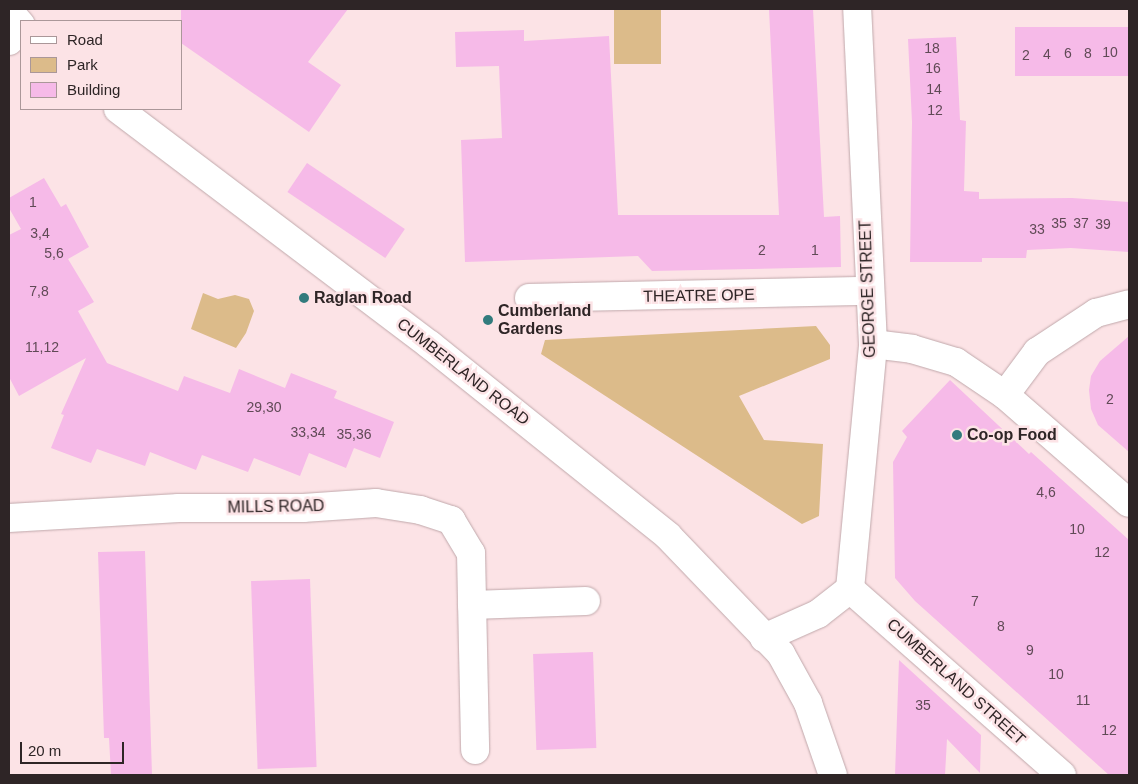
<!DOCTYPE html>
<style>
body{margin:0}
#map{position:relative;width:1138px;height:784px;overflow:hidden;background:#fce3e6;font-family:Arial,sans-serif}
div>[style]{position:absolute}
.green>*{inset:0;background:#dcbb8a;transform-origin:0 0}
.building>*{inset:0;background:#f6bae8;transform-origin:0 0}
.roads{filter:drop-shadow(0 0 1px #c0a8ab) drop-shadow(0 0 1px #c0a8ab)}
.minor>*{height:28px;margin:-14px;padding:0 14px;transform-origin:14px;border-radius:14px;background:#fff}
.primary>*{height:28px;margin:-14px;padding:0 14px;transform-origin:14px;border-radius:14px;background:#fff}
.dots>*{width:14px;height:14px;translate:-50% -50%;box-sizing:border-box;border:2px solid #fce3e6;border-radius:50%}
span{translate:-50% -50%;white-space:nowrap;text-align:center;line-height:1.15;-webkit-text-stroke:5px #fce3e6;paint-order:stroke}
.number-label{font-size:14px;color:#604a56}
.number-label span{-webkit-text-stroke-width:0}
.street-label{font-size:16px;color:#2e2526}
.poi-label{font-size:16px;color:#2e2526;font-weight:700}
.left{translate:0 -50%;text-align:left}
.frame{position:absolute;inset:0;border:10px solid #2e2526;pointer-events:none}
.legend{position:absolute;left:20px;top:20px;width:162px;height:90px;box-sizing:border-box;background:#fce3e6;border:1px solid #aa9799;margin:0;padding:6px 9px;list-style:none;font-size:15px;color:#2e2526}
.legend li{display:flex;align-items:center;gap:10px;height:25px}
.legend b{width:25px;border:1px solid #aa9799}
.scale{position:absolute;left:20px;top:742px;width:104px;height:22px;box-sizing:border-box;border:2px solid #2e2526;border-top:0;padding-left:6px;font-size:15px;line-height:18px;white-space:nowrap;color:#2e2526;-webkit-text-stroke:4px #fce3e6;paint-order:stroke}
</style>
<div id="map">
<div class="green">
<div style="left:614px;top:9px;width:47px;height:55px"></div>
<div style="clip-path:polygon(203px 293px,218px 299px,235px 295px,249px 299px,254px 311px,246px 333px,236px 348px,191px 329px)"></div>
<div style="clip-path:polygon(816px 326px,830px 345px,830px 359px,739px 396px,764px 440px,823px 444px,819px 516px,802px 524px,541px 354px,545px 340px)"></div>
</div>
<div class="building">
<div style="clip-path:polygon(181px 9px,348px 9px,308px 62px,341px 85px,309px 132px,181px 43px)"></div>
<div style="clip-path:polygon(769px 9px,813px 9px,824px 217px,840px 216px,841px 267px,652px 271px,638px 256px,465px 262px,461px 140px,502px 138px,499px 66px,456px 67px,455px 32px,524px 30px,524px 41px,609px 36px,618px 215px,779px 215px)"></div>
<div style="left:1129px;top:27px;width:49px;height:114px;rotate:90deg"></div>
<div style="clip-path:polygon(956px 37px,960px 120px,966px 121px,964px 191px,979px 192px,979px 199px,1072px 198px,1129px 202px,1129px 252px,1071px 248px,1027px 250px,1026px 258px,982px 258px,982px 262px,910px 262px,912px 122px,908px 39px)"></div>
<div style="left:307px;top:163px;width:118px;height:35px;rotate:34deg"></div>
<div style="clip-path:polygon(44px 178px,61px 207px,66px 204px,89px 247px,68px 259px,94px 302px,78px 311px,107px 363px,178px 391px,184px 376px,230px 393px,239px 369px,285px 388px,291px 373px,337px 391px,334px 398px,394px 422px,380px 458px,354px 448px,346px 468px,309px 453px,300px 476px,254px 458px,248px 472px,202px 455px,196px 470px,150px 452px,145px 466px,97px 449px,91px 463px,51px 448px,64px 415px,61px 414px,86px 358px,19px 396px,9px 377px,9px 235px,21px 229px,9px 208px,9px 198px)"></div>
<div style="clip-path:polygon(1129px 336px,1129px 452px,1098px 425px,1091px 409px,1089px 390px,1091px 376px,1100px 361px)"></div>
<div style="clip-path:polygon(950px 380px,1029px 454px,1031px 452px,1129px 540px,1129px 775px,1109px 775px,915px 601px,895px 578px,893px 462px,907px 437px,902px 431px)"></div>
<div style="clip-path:polygon(145px 551px,152px 775px,111px 775px,109px 738px,104px 738px,98px 552px)"></div>
<div style="left:310px;top:579px;width:188px;height:59px;rotate:88deg"></div>
<div style="left:593px;top:652px;width:96px;height:60px;rotate:88deg"></div>
<div style="clip-path:polygon(899px 660px,981px 735px,980px 773px,947px 739px,945px 775px,895px 775px)"></div>
</div>
<div class="roads">
<div class="minor">
<div style="left:9px;top:41px;width:17px;rotate:-45deg"></div>
<div style="left:529px;top:298px;width:339px;rotate:-1.2deg"></div>
<div style="left:873px;top:344px;width:39px;rotate:7deg"></div>
<div style="left:912px;top:349px;width:46px;rotate:16.5deg"></div>
<div style="left:956px;top:362px;width:59px;rotate:34deg"></div>
<div style="left:1005px;top:395px;width:164px;rotate:41.1deg"></div>
<div style="left:1005px;top:395px;width:54px;rotate:-53.3deg"></div>
<div style="left:1037px;top:352px;width:71px;rotate:-33.5deg"></div>
<div style="left:1096px;top:313px;width:34px;rotate:-15deg"></div>
<div style="left:9px;top:518px;width:170px;rotate:-3.4deg"></div>
<div style="left:179px;top:508px;width:124px"></div>
<div style="left:303px;top:508px;width:73px;rotate:-3.9deg"></div>
<div style="left:376px;top:503px;width:45px;rotate:9deg"></div>
<div style="left:420px;top:510px;width:33px;rotate:18deg"></div>
<div style="left:451px;top:520px;width:39px;rotate:59deg"></div>
<div style="left:471px;top:553px;width:197px;rotate:88.8deg"></div>
<div style="left:850px;top:589px;width:282px;rotate:41.3deg"></div>
<div style="left:472px;top:605px;width:114px;rotate:-2deg"></div>
<div style="left:764px;top:638px;width:59px;rotate:-24deg"></div>
<div style="left:818px;top:614px;width:41px;rotate:-38deg"></div>
<div style="left:850px;top:589px;width:246px;rotate:-84.6deg"></div>
<div style="left:873px;top:344px;width:335px;rotate:-92.7deg"></div>
</div>
<div class="primary">
<div style="left:9px;top:11px;width:18px;rotate:49deg"></div>
<div style="left:118px;top:109px;width:391px;rotate:37.1deg"></div>
<div style="left:430px;top:345px;width:305px;rotate:38.7deg"></div>
<div style="left:668px;top:536px;width:163px;rotate:46.2deg"></div>
<div style="left:781px;top:654px;width:56px;rotate:61.1deg"></div>
<div style="left:808px;top:703px;width:76px;rotate:70.9deg"></div>
</div>
</div>
<div class="dots">
<div style="left:304px;top:298px;background:#327b7d"></div>
<div style="left:488px;top:320px;background:#327b7d"></div>
<div style="left:957px;top:435px;background:#327b7d"></div>
</div>
<div class="number-label">
<span style="left:932px;top:48px">18</span>
<span style="left:1110px;top:52px">10</span>
<span style="left:1068px;top:53px">6</span>
<span style="left:1088px;top:53px">8</span>
<span style="left:1047px;top:54px">4</span>
<span style="left:1026px;top:55px">2</span>
<span style="left:933px;top:68px">16</span>
<span style="left:934px;top:89px">14</span>
<span style="left:935px;top:110px">12</span>
<span style="left:33px;top:202px">1</span>
<span style="left:1059px;top:223px">35</span>
<span style="left:1081px;top:223px">37</span>
<span style="left:1103px;top:224px">39</span>
<span style="left:1037px;top:229px">33</span>
<span style="left:40px;top:233px">3,4</span>
<span style="left:762px;top:250px">2</span>
<span style="left:815px;top:250px">1</span>
<span style="left:54px;top:253px">5,6</span>
<span style="left:39px;top:291px">7,8</span>
<span style="left:42px;top:347px">11,12</span>
<span style="left:1110px;top:399px">2</span>
<span style="left:264px;top:407px">29,30</span>
<span style="left:308px;top:432px">33,34</span>
<span style="left:354px;top:434px">35,36</span>
<span style="left:1046px;top:492px">4,6</span>
<span style="left:1077px;top:529px">10</span>
<span style="left:1102px;top:552px">12</span>
<span style="left:975px;top:601px">7</span>
<span style="left:1001px;top:626px">8</span>
<span style="left:1030px;top:650px">9</span>
<span style="left:1056px;top:674px">10</span>
<span style="left:1083px;top:700px">11</span>
<span style="left:923px;top:705px">35</span>
<span style="left:1109px;top:730px">12</span>
</div>
<div class="street-label">
<span style="left:868px;top:289px;rotate:-92deg">GEORGE STREET</span>
<span style="left:699px;top:296px;rotate:-1deg">THEATRE OPE</span>
<span style="left:463px;top:372px;rotate:38deg">CUMBERLAND ROAD</span>
<span style="left:276px;top:507px;rotate:-1deg">MILLS ROAD</span>
<span style="left:956px;top:682px;rotate:42deg">CUMBERLAND STREET</span>
</div>
<div class="poi-label">
<span class="left" style="left:314px;top:298px">Raglan Road</span>
<span class="left" style="left:498px;top:320px">Cumberland<br>Gardens</span>
<span class="left" style="left:967px;top:435px">Co-op Food</span>
</div>
<div class="frame"></div>
<ul class="legend">
<li><b style="height:6px;background:#fff"></b>Road</li>
<li><b style="height:14px;background:#dcbb8a"></b>Park</li>
<li><b style="height:14px;background:#f6bae8"></b>Building</li>
</ul>
<div class="scale">20 m</div>
</div>
